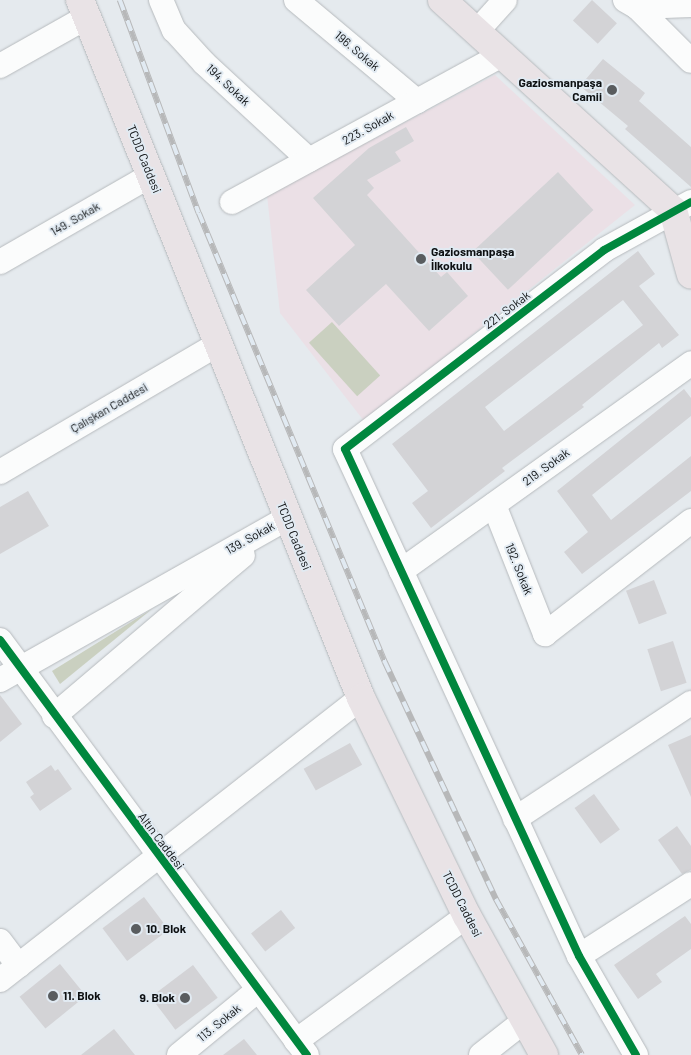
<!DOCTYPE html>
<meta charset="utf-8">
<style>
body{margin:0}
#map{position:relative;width:691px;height:1055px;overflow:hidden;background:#e5eaee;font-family:Barlow,sans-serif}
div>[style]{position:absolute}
.education>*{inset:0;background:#ebe0e6}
.green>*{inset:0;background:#cad0c0;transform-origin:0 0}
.building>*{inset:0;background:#d3d3d6;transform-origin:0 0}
.roads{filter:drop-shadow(0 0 1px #b6babd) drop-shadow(0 0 1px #b6babd)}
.minor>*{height:24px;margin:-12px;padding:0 12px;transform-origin:12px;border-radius:12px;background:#fbfcfc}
.major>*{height:28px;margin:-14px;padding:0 14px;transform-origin:14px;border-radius:14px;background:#e9e3e6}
.rail>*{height:5.5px;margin-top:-2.75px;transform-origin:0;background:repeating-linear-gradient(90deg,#e1eaf2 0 11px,#b7b8b9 0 22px);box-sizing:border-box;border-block:1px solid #b7b8b9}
.cycleway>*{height:8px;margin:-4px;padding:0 4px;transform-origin:4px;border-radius:4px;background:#00873e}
.dots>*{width:14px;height:14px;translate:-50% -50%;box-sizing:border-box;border:2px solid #e1eaf2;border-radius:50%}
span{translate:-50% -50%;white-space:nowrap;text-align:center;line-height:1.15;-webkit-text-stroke:4px #e1eaf2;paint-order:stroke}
.street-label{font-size:12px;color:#0d1012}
.poi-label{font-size:12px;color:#0d1012;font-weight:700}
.right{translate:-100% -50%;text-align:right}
.left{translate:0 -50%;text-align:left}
</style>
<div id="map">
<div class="education">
<div style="clip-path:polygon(495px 75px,635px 205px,364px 421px,280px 313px,267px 195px)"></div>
</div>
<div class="green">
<div style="left:332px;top:322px;width:72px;height:31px;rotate:48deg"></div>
<div style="clip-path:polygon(152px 609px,60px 684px,52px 671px)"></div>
</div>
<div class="building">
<div style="left:592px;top:0;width:34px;height:28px;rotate:43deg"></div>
<div style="clip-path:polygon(603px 59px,645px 93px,639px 101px,691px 147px,691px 187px,625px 129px,628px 126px,580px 86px)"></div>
<div style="clip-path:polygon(406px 127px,414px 141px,395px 152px,401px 161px,367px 180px,374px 188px,367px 195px,441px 277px,447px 272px,468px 296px,429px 331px,386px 284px,339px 326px,306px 290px,355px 245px,313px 198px,369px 148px)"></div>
<div style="left:558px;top:172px;width:52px;height:117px;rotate:47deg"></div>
<div style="clip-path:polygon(evenodd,638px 251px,655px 274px,639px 286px,679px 335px,662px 348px,659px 343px,582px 405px,584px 407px,502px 468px,505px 471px,431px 528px,412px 503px,428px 491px,392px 444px,638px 251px,623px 300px,643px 325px,504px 431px,485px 407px,623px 300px)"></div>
<div style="clip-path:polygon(684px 389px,691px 398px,691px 416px,592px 495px,611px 520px,691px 456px,691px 491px,582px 574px,564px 552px,588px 532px,557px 491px)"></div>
<div style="clip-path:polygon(28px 491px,49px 526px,0 554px,0 507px)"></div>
<div style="left:654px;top:580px;width:36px;height:30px;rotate:69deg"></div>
<div style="left:673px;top:641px;width:44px;height:27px;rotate:72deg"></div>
<div style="clip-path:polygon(0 695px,22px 724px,0 742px)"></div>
<div style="clip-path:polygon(691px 735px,691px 797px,668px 745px)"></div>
<div style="left:350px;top:743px;width:25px;height:53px;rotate:61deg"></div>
<div style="clip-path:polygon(51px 765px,55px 771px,58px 769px,72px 789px,40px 811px,30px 797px,34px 794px,26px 782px)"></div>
<div style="left:594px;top:794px;width:44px;height:24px;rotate:54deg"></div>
<div style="clip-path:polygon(677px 826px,691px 846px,691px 870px,682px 874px,658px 840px)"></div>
<div style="left:144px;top:897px;width:41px;height:52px;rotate:53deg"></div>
<div style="left:281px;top:910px;width:23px;height:38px;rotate:52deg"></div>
<div style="clip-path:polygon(685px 916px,691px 924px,691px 949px,656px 974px,662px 982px,638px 999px,614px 965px)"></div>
<div style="left:60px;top:964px;width:41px;height:52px;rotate:51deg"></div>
<div style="left:193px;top:965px;width:41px;height:53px;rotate:53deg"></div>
<div style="clip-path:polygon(114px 1029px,135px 1055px,81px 1055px)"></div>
<div style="clip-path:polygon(244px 1039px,257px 1055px,223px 1055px)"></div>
</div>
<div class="roads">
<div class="minor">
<div style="left:161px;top:0;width:33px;rotate:67deg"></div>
<div style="left:174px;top:30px;width:45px;rotate:47.7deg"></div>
<div style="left:204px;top:63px;width:143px;rotate:42.7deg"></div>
<div style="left:296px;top:0;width:158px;rotate:39.9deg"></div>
<div style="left:625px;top:0;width:14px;rotate:30deg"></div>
<div style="left:637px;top:7px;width:76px;rotate:45deg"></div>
<div style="left:632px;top:0;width:9px;rotate:54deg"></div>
<div style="left:637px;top:7px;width:54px;rotate:-2.1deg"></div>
<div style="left:478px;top:30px;width:40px;rotate:-48deg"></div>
<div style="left:0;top:66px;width:100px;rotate:-29.4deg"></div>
<div style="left:232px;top:202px;width:309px;rotate:-28.6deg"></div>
<div style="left:0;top:262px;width:174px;rotate:-29.9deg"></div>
<div style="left:0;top:472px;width:253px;rotate:-30.4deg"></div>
<div style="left:494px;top:505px;width:139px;rotate:68.4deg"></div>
<div style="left:545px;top:634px;width:185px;rotate:-37.7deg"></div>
<div style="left:401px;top:571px;width:357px;rotate:-35.6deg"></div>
<div style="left:0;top:640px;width:516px;rotate:53.51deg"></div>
<div style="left:0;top:680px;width:330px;rotate:-29.4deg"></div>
<div style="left:54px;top:716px;width:248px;rotate:-40.4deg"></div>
<div style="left:515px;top:819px;width:211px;rotate:-33.4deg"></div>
<div style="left:0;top:941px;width:31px;rotate:53deg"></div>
<div style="left:579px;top:956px;width:133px;rotate:-32.7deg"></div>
<div style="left:0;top:980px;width:458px;rotate:-38deg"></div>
<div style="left:296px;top:1041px;width:212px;rotate:-36.2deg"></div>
<div style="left:179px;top:1055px;width:102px;rotate:-39.4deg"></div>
<div style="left:481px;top:1055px;width:53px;rotate:-38.2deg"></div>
<div style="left:636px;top:1055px;width:114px;rotate:-119.9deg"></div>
<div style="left:579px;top:956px;width:558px;rotate:-114.78deg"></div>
<div style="left:345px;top:449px;width:327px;rotate:-37.5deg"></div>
<div style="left:604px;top:250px;width:99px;rotate:-28.9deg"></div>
</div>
<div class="major">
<div style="left:80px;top:0;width:752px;rotate:68.07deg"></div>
<div style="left:361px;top:698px;width:242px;rotate:64.1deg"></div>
<div style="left:467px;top:916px;width:159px;rotate:61deg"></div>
<div style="left:442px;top:0;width:312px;rotate:42.3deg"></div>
<div style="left:673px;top:210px;width:67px;rotate:74.5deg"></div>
</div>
</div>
<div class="rail">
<div style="left:120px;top:0;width:227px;rotate:69.7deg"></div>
<div style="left:199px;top:213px;width:486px;rotate:67.5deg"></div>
<div style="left:385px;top:662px;width:262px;rotate:64.9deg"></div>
<div style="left:496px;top:899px;width:178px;rotate:61.1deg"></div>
</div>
<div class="cycleway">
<div style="left:0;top:640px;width:516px;rotate:53.51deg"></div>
<div style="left:636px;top:1055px;width:114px;rotate:-119.9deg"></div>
<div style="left:579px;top:956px;width:558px;rotate:-114.78deg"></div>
<div style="left:345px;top:449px;width:327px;rotate:-37.5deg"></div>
<div style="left:604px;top:250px;width:99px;rotate:-28.9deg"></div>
</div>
<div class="dots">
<div style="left:612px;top:90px;background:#595c5f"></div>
<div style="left:421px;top:259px;background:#595c5f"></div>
<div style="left:136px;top:929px;background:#595c5f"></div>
<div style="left:53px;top:996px;background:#595c5f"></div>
<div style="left:185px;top:998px;background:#595c5f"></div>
</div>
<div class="street-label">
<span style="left:357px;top:51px;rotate:40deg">196. Sokak</span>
<span style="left:228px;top:85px;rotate:43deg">194. Sokak</span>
<span style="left:368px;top:128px;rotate:-29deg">223. Sokak</span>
<span style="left:144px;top:159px;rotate:68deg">TCDD Caddesi</span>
<span style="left:75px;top:219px;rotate:-30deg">149. Sokak</span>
<span style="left:507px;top:310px;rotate:-37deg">221. Sokak</span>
<span style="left:109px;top:408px;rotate:-30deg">Çalışkan Caddesi</span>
<span style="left:546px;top:467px;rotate:-36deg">219. Sokak</span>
<span style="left:294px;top:536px;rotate:68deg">TCDD Caddesi</span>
<span style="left:250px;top:538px;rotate:-29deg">139. Sokak</span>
<span style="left:519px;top:569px;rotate:68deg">192. Sokak</span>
<span style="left:161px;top:841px;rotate:53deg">Altın Caddesi</span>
<span style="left:462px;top:904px;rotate:63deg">TCDD Caddesi</span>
<span style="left:219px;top:1023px;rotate:-39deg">113. Sokak</span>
</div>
<div class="poi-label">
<span class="right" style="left:602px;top:90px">Gaziosmanpaşa<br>Camii</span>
<span class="left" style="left:431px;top:259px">Gaziosmanpaşa<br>İlkokulu</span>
<span class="left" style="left:146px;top:929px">10. Blok</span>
<span class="left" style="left:63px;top:996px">11. Blok</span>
<span class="right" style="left:175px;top:998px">9. Blok</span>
</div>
</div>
